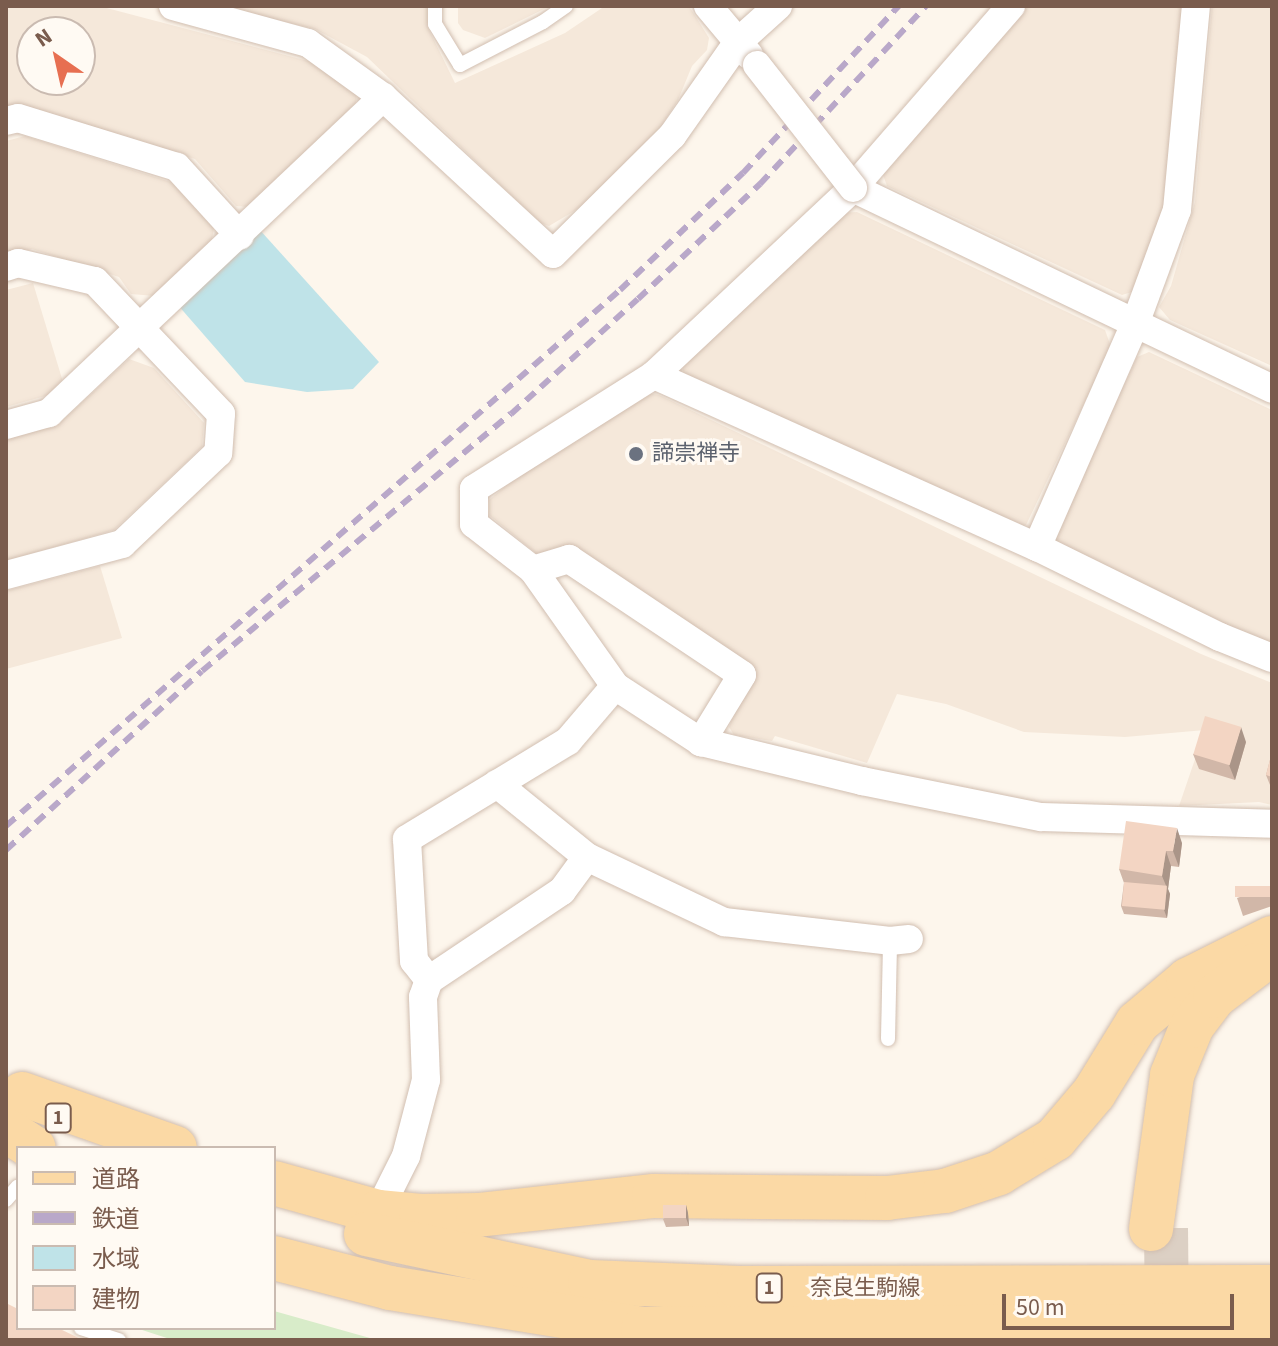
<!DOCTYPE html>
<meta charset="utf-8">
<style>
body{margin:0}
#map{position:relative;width:1278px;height:1346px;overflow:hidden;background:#fdf6ec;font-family:"Source Sans 3","Noto Sans JP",sans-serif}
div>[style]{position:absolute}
.residential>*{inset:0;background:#f5e8da}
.green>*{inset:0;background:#d8ecc9}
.water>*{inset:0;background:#bfe3e8}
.primary-tunnel>*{height:44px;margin-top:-22px;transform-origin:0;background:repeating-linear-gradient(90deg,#dcd0c4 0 44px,transparent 0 66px)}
.roads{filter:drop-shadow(0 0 2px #d1beb0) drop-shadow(0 0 2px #d1beb0)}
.lane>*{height:14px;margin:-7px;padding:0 7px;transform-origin:7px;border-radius:7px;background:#fff}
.street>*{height:28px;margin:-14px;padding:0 14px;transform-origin:14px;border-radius:14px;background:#fff}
.primary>*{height:44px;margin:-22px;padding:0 22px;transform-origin:22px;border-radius:22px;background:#fbd9a5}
.rail>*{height:6px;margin-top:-3px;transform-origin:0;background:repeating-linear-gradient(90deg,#b9a8c9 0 12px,transparent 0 20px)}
.bridges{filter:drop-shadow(0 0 2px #d1beb0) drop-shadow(0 0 2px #d1beb0)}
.street-bridge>*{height:28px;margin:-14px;padding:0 14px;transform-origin:14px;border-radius:14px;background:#fff}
.wall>*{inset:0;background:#d1b7a8}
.shaded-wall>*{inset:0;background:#aa9588}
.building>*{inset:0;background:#f3d5c3;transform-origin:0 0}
.dots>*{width:22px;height:22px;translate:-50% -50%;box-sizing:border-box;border:4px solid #fffaf3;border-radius:50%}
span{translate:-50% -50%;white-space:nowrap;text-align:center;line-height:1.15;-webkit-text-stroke:6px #fffaf3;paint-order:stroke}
.shield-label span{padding:2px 6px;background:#fffaf3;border:2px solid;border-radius:6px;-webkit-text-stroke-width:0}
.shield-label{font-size:20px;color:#7a5c4d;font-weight:700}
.worship-label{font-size:22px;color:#5b616d}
.left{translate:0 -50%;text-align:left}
.street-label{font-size:22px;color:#7a5c4d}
.frame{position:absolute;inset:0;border:8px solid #7a5c4d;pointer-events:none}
.legend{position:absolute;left:16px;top:1146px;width:260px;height:184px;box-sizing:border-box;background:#fffaf3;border:2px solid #cabbb1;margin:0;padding:10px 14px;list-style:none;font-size:24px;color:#7a5c4d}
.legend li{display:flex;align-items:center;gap:16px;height:40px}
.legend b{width:40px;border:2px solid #cabbb1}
.north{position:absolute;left:16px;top:16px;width:80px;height:80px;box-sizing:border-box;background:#fffaf3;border:2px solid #cabbb1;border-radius:50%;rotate:326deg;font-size:22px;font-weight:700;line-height:32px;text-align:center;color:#7a5c4d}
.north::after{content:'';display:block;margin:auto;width:28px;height:36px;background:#e76f51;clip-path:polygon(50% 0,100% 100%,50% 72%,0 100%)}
.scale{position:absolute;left:1002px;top:1294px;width:232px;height:36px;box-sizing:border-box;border:4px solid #7a5c4d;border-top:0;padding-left:10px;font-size:24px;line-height:28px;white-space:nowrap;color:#7a5c4d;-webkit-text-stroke:6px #fffaf3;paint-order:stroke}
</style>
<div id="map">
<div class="residential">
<div style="clip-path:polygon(evenodd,6px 6px,99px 6px,312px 62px,357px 92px,355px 114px,262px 208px,236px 206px,195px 159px,20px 104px,6px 108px,6px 6px,32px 32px,80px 32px,80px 80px,32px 80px,32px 32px)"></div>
<div style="clip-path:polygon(216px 6px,429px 6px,429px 30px,455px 83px,565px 33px,605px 6px,689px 6px,709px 38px,707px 50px,692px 66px,678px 100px,655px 136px,598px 197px,549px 226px,540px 223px,367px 57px,315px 29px)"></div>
<div style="clip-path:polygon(458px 6px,550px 6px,485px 38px,463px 30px,458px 23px)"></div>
<div style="clip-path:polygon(1022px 6px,1184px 6px,1164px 212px,1135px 291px,1122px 295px,887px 186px,882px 172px)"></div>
<div style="clip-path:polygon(1212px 6px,1272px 6px,1272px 366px,1170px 320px,1159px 307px,1171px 286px,1195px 202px)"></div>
<div style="clip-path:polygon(25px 136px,180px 185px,215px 221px,211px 246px,155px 296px,131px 294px,119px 277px,32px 249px,6px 257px,6px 141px)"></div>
<div style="clip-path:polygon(857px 212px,1105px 330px,1111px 347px,1026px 525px,1014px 532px,684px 379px,682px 360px,841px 213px)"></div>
<div style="clip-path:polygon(33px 283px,63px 382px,49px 395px,6px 407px,6px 290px)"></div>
<div style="clip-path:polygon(1149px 352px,1272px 410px,1272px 652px,1051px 539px,1137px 357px)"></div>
<div style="clip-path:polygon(129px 359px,154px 368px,204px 423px,202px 447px,114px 530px,6px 561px,6px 438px,61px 422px)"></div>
<div style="clip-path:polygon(640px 392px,659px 395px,1201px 654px,1272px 683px,1272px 805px,1259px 802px,1179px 806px,1205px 730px,1125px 737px,1024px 732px,946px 704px,897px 694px,867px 763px,775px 736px,772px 741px,734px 735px,729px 727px,750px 672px,542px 558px,489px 515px,489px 500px,518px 476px)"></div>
<div style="clip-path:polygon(100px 566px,122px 638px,6px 669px,6px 591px)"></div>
</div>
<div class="green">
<div style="clip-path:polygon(274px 1311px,377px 1340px,173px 1340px,136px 1328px,274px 1328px)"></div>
</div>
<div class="water">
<div style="clip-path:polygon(259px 229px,379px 362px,353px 389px,307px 392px,245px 382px,177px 304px)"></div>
</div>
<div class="primary-tunnel">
<div style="left:1166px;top:1228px;width:97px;rotate:89.4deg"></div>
</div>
<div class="roads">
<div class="lane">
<div style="left:435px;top:6px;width:18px;rotate:90deg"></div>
<div style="left:435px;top:24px;width:48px;rotate:58.6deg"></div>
<div style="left:460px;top:65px;width:93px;rotate:-27.4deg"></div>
<div style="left:543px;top:22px;width:28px;rotate:-35deg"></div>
<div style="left:888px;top:1039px;width:98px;rotate:-88.8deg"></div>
<div style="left:6px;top:1200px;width:18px;rotate:-49deg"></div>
<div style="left:81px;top:1328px;width:40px;rotate:18deg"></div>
</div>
<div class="street">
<div style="left:173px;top:6px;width:140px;rotate:15.3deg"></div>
<div style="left:308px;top:43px;width:92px;rotate:35.8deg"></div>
<div style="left:383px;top:97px;width:231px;rotate:42.7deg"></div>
<div style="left:553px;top:254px;width:168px;rotate:-44.8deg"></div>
<div style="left:672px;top:136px;width:115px;rotate:-54.9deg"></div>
<div style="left:738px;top:42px;width:54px;rotate:-42deg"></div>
<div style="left:708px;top:6px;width:64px;rotate:50.1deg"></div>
<div style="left:1011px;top:6px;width:241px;rotate:131deg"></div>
<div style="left:853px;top:188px;width:273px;rotate:136.8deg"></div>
<div style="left:654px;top:375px;width:213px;rotate:147.7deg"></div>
<div style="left:474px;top:489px;width:35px;rotate:90deg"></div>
<div style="left:474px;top:524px;width:75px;rotate:37.9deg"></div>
<div style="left:533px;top:570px;width:142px;rotate:54.7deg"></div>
<div style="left:615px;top:686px;width:103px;rotate:33.1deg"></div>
<div style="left:701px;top:742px;width:166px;rotate:13.6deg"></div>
<div style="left:862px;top:781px;width:183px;rotate:11.4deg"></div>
<div style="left:1041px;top:817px;width:231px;rotate:1.7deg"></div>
<div style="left:6px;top:121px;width:12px;rotate:-14deg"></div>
<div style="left:18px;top:118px;width:166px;rotate:17.1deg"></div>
<div style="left:177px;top:167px;width:93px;rotate:47.6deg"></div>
<div style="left:853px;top:188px;width:465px;rotate:25.6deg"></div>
<div style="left:6px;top:267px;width:13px;rotate:-18deg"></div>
<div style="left:18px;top:263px;width:79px;rotate:13.2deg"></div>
<div style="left:95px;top:281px;width:183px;rotate:46.5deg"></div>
<div style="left:221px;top:414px;width:39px;rotate:94deg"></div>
<div style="left:218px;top:453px;width:132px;rotate:136.5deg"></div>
<div style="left:122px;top:544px;width:120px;rotate:165deg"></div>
<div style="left:654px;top:375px;width:420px;rotate:24.2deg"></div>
<div style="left:1037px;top:547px;width:204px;rotate:26.2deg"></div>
<div style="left:1220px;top:637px;width:56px;rotate:22deg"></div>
<div style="left:6px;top:425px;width:45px;rotate:-15.6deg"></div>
<div style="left:49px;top:413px;width:460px;rotate:-43.4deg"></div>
<div style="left:1037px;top:547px;width:244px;rotate:-66.3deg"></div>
<div style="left:1135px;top:324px;width:121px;rotate:-69.8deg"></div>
<div style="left:1177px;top:210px;width:205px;rotate:-84.7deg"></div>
<div style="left:533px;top:570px;width:38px;rotate:-17deg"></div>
<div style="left:569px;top:559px;width:208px;rotate:33.8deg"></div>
<div style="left:742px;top:675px;width:79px;rotate:121.5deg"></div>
<div style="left:497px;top:784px;width:116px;rotate:39deg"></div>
<div style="left:587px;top:857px;width:152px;rotate:25.4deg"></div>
<div style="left:724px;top:922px;width:167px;rotate:6.5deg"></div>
<div style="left:890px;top:941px;width:19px;rotate:-6deg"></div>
<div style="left:429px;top:980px;width:160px;rotate:-33.8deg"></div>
<div style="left:562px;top:891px;width:42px;rotate:-53.7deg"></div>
<div style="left:378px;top:1212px;width:63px;rotate:-63.4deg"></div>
<div style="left:406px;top:1156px;width:79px;rotate:-75.3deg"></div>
<div style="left:426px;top:1080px;width:83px;rotate:-92.1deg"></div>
<div style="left:423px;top:997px;width:18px;rotate:-71deg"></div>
<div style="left:429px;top:980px;width:24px;rotate:-128deg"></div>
<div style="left:414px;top:961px;width:122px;rotate:-93.3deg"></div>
<div style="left:407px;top:839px;width:188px;rotate:-31.3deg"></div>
<div style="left:568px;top:741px;width:72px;rotate:-49.5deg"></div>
</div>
<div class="primary">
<div style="left:22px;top:1094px;width:162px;rotate:19.4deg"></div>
<div style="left:6px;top:1130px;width:33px;rotate:33deg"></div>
<div style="left:274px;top:1183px;width:108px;rotate:15.6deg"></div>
<div style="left:378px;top:1212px;width:43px;rotate:5.3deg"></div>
<div style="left:421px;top:1216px;width:57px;rotate:-1deg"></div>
<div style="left:478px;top:1215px;width:177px;rotate:-6.2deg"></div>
<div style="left:654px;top:1196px;width:233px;rotate:0.5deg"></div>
<div style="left:887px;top:1198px;width:58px;rotate:-6.9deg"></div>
<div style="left:945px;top:1191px;width:57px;rotate:-18.4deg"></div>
<div style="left:999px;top:1173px;width:66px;rotate:-31.3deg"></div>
<div style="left:1055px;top:1139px;width:60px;rotate:-49.7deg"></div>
<div style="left:1094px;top:1093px;width:82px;rotate:-58.4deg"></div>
<div style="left:1137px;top:1023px;width:67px;rotate:-40.1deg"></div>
<div style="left:1188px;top:980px;width:94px;rotate:-26.6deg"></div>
<div style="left:1151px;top:1229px;width:155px;rotate:-82.2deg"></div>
<div style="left:1172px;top:1075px;width:53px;rotate:-67.8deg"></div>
<div style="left:1192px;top:1026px;width:38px;rotate:-53deg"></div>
<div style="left:1215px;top:996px;width:51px;rotate:-37.1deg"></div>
<div style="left:366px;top:1234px;width:229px;rotate:12.1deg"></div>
<div style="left:590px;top:1282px;width:149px;rotate:2.3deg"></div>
<div style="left:739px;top:1288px;width:533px;rotate:-0.11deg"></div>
<div style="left:274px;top:1258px;width:120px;rotate:14.5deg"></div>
<div style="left:390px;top:1288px;width:256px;rotate:9.2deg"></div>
<div style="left:643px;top:1329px;width:629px;rotate:-0.36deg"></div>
</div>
</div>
<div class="rail">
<div style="left:6px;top:826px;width:815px;rotate:-41.12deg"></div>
<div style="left:620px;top:290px;width:170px;rotate:-43.6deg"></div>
<div style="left:743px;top:173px;width:229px;rotate:-47deg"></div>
<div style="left:6px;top:850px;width:265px;rotate:-42.4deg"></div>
<div style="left:202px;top:671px;width:402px;rotate:-39.8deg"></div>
<div style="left:511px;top:414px;width:171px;rotate:-42.2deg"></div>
<div style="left:638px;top:299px;width:168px;rotate:-43.3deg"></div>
<div style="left:760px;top:184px;width:243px;rotate:-47deg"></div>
</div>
<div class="bridges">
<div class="street-bridge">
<div style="left:757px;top:65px;width:156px;rotate:52deg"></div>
</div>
</div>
<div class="wall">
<div style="clip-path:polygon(1246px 742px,1235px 780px,1199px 769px,1193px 754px)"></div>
<div style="clip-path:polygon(1272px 752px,1272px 790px,1266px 775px)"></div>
<div style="clip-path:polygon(1182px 843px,1179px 867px,1171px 866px,1168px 889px,1170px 894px,1167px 918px,1124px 914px,1121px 906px,1124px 883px,1119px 869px)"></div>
<div style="clip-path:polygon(1272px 886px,1272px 906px,1243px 916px,1237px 898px)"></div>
<div style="clip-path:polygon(686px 1205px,688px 1213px,689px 1226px,666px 1227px,663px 1219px)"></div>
</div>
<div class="shaded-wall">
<div style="clip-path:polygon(1241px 727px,1246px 742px,1235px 780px,1229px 765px)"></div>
<div style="clip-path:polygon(1177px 828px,1182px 843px,1179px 867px,1173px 851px)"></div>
<div style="clip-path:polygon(1166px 851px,1171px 866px,1168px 889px,1170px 894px,1167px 918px,1164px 910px,1167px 888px,1162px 876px)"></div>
<div style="clip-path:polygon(686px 1205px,688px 1213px,689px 1226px,686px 1218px)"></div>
</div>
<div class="building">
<div style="left:1205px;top:716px;width:38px;height:40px;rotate:17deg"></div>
<div style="clip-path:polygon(1272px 752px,1272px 777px,1266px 775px)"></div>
<div style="clip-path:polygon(1126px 821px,1177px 828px,1173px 851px,1166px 851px,1162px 876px,1119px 869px)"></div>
<div style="left:1124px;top:882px;width:43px;height:24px;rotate:5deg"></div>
<div style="left:1272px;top:886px;width:11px;height:37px;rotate:90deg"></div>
<div style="left:686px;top:1205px;width:13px;height:23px;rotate:90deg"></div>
<div style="clip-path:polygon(6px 1303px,18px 1309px,18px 1328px,58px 1328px,83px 1340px,6px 1340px)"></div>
</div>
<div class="dots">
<div style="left:636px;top:454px;background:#6b7280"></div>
</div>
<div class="shield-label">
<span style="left:58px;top:1118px">1</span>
<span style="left:769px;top:1288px">1</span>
</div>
<div class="worship-label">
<span class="left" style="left:652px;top:454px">諦崇禅寺</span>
</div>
<div class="street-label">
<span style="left:865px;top:1289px">奈良生駒線</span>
</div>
<div class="frame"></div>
<ul class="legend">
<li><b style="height:10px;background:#fbd9a5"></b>道路</li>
<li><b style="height:10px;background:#b9a8c9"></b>鉄道</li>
<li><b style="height:22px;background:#bfe3e8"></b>水域</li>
<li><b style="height:22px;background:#f3d5c3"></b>建物</li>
</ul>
<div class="north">N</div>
<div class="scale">50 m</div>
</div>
